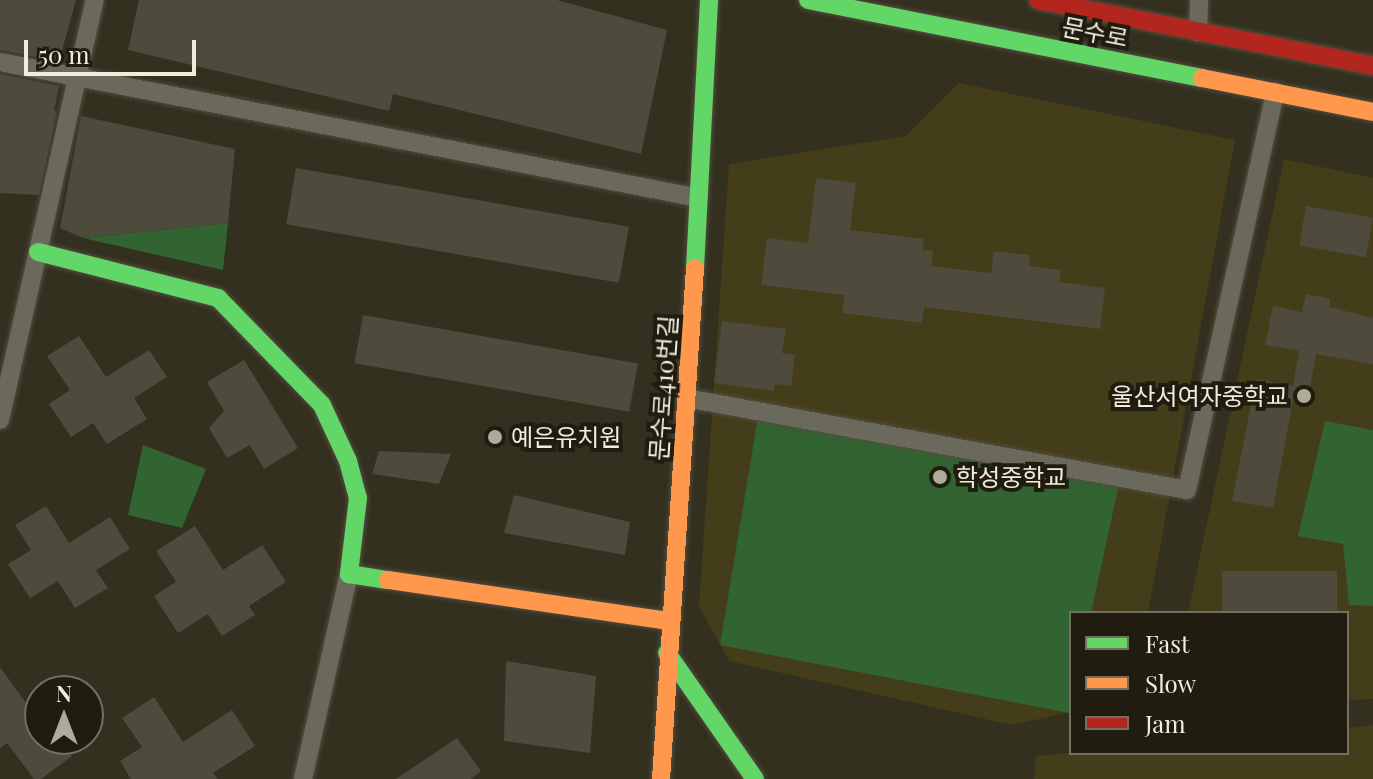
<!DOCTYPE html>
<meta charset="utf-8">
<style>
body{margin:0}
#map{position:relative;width:1373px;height:779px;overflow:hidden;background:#34301f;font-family:"Playfair Display","Noto Sans KR",serif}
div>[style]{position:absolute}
.built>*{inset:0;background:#443d19}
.green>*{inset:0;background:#316430}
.building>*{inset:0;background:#4e4b3c;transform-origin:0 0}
.roads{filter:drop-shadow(0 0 2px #524e40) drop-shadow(0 0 2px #524e40)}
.street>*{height:18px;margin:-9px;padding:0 9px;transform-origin:9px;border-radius:9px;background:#6b695c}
.fast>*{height:18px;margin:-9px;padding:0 9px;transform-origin:9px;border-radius:9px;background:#63d668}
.slow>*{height:18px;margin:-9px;padding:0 9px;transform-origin:9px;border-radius:9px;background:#ff974d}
.jam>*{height:18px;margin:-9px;padding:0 9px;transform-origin:9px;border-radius:9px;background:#b3261e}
.dots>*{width:22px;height:22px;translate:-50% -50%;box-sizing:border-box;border:4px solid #201d10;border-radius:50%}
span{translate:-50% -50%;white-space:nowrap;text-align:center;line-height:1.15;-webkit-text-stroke:8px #201d10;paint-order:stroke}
.street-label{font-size:24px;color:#f0eddb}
.poi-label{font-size:24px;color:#f0eddb}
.right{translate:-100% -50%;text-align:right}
.left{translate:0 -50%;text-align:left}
.legend{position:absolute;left:1069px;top:611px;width:280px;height:144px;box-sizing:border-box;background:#201d10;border:2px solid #737061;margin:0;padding:10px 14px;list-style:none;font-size:24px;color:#f0eddb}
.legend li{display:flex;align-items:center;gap:16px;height:40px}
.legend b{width:40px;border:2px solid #737061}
.north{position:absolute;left:24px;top:675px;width:80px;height:80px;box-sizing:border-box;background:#201d10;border:2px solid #737061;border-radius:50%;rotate:0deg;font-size:22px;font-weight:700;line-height:32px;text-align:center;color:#f0eddb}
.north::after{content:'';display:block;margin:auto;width:28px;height:36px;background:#aeab99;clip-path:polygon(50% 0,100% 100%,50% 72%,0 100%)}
.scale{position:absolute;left:24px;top:40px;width:172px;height:36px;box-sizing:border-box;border:4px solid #f0eddb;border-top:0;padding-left:10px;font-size:24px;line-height:28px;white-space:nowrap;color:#f0eddb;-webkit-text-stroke:6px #201d10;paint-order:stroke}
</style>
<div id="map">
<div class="built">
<div style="clip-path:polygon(959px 83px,1235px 140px,1148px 613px,1071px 613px,1071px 712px,1012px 725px,729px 661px,699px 606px,729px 164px,906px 136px)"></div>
<div style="clip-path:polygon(1284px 159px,1373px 178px,1373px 699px,1347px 700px,1347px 613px,1188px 613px)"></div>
<div style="clip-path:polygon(1373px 725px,1373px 779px,1034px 779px,1036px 756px,1071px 753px,1347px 753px,1347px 728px)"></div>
</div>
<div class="green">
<div style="clip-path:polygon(228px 223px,223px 270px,83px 238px)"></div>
<div style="clip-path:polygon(758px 417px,1119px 484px,1091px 613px,1071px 613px,1069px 713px,720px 645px)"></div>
<div style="clip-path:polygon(1325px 421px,1373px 430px,1373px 606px,1349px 605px,1343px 544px,1298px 536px)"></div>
<div style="clip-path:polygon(143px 445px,206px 469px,182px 528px,128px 515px)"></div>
</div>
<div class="building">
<div style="clip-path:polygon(0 0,76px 0,59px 61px,0 50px)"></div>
<div style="clip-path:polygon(139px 0,557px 0,667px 30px,641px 154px,393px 94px,389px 111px,128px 50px)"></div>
<div style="clip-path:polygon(0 74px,59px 86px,54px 111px,57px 111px,39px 195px,0 193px)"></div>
<div style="clip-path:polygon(81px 116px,235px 149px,228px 223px,83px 238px,60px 228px)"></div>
<div style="left:296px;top:168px;width:338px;height:57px;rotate:10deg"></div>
<div style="clip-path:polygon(816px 178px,856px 183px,850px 230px,924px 239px,922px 250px,933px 251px,931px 266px,991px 273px,994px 251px,1030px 255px,1029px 266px,1061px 270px,1059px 282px,1105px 288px,1100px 329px,924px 307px,922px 323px,842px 313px,845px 295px,761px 285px,767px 238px,808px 243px)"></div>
<div style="left:1306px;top:206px;width:68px;height:40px;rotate:10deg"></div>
<div style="clip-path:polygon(1306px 294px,1330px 299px,1329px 307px,1373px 318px,1373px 364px,1316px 354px,1307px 403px,1293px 400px,1273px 508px,1232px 501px,1256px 379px,1293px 386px,1299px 351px,1265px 345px,1273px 306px,1302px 312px)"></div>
<div style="left:363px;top:315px;width:279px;height:49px;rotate:10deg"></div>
<div style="clip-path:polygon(722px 321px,786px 329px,782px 353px,795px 355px,791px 386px,775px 384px,774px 391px,714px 383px)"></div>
<div style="clip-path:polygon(79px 336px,106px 377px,149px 350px,167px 377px,134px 398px,147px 419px,107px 444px,93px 423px,71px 437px,49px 404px,70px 390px,47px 356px)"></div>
<div style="clip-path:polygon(244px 360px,298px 448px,264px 469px,250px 445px,227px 458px,209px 428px,224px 411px,207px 382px)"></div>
<div style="clip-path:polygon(379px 451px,451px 454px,439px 484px,372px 474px)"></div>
<div style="clip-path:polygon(514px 495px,630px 522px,625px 555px,504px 533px)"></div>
<div style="clip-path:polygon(46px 506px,69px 543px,110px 517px,130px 549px,96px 570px,108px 588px,75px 608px,58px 581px,30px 598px,8px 564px,31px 550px,15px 525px)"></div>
<div style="clip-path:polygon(195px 526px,223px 570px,262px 545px,286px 582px,249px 606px,255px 615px,222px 636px,208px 614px,178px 633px,154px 596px,176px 582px,156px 551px)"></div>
<div style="left:1222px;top:571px;width:115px;height:42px"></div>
<div style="clip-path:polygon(506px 661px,596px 676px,590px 753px,504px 741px)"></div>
<div style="clip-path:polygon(0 667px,29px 707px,40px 700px,40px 739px,60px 739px,72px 756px,41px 779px,34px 779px,7px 743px,0 748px)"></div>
<div style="clip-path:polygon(154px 697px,183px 742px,232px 710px,255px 746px,213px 773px,218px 779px,131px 779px,120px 761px,142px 747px,122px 718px)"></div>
<div style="clip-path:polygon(457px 738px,481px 771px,471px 779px,396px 779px)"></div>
</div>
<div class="roads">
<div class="street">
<div style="left:1198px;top:32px;width:32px;rotate:-88deg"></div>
<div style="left:0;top:62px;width:712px;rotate:11.01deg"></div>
<div style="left:686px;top:398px;width:509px;rotate:10.41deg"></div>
<div style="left:1187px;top:490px;width:408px;rotate:-77.5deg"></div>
<div style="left:0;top:420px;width:431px;rotate:-77.3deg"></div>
<div style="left:303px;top:779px;width:210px;rotate:-77.4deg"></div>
</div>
<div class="fast">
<div style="left:808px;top:0;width:402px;rotate:11.2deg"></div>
<div style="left:38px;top:252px;width:186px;rotate:14.3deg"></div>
<div style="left:218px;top:298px;width:149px;rotate:45.8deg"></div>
<div style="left:322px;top:405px;width:62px;rotate:65.1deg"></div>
<div style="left:348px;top:461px;width:38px;rotate:75deg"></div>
<div style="left:358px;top:498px;width:77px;rotate:96.8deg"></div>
<div style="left:349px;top:574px;width:39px;rotate:9deg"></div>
<div style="left:695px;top:268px;width:268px;rotate:-87deg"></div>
<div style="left:667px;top:653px;width:154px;rotate:55.1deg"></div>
</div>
<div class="slow">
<div style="left:1202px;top:78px;width:174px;rotate:11.2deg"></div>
<div style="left:388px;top:580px;width:284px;rotate:8.3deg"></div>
<div style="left:661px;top:779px;width:512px;rotate:-86.19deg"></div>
</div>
<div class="jam">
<div style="left:1038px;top:0;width:341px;rotate:11.1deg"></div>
</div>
</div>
<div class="dots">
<div style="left:1304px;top:396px;background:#aeab99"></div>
<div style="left:495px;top:437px;background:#aeab99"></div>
<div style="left:940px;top:477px;background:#aeab99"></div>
</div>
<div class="street-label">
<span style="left:1095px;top:32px;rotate:11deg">문수로</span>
<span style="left:663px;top:388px;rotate:-86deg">문수로410번길</span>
</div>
<div class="poi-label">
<span class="right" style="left:1288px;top:396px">울산서여자중학교</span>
<span class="left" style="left:511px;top:437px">예은유치원</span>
<span class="left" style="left:956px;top:477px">학성중학교</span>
</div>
<ul class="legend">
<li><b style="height:10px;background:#63d668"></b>Fast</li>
<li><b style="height:10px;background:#ff974d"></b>Slow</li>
<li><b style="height:10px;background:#b3261e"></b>Jam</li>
</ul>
<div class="north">N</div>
<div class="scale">50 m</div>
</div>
